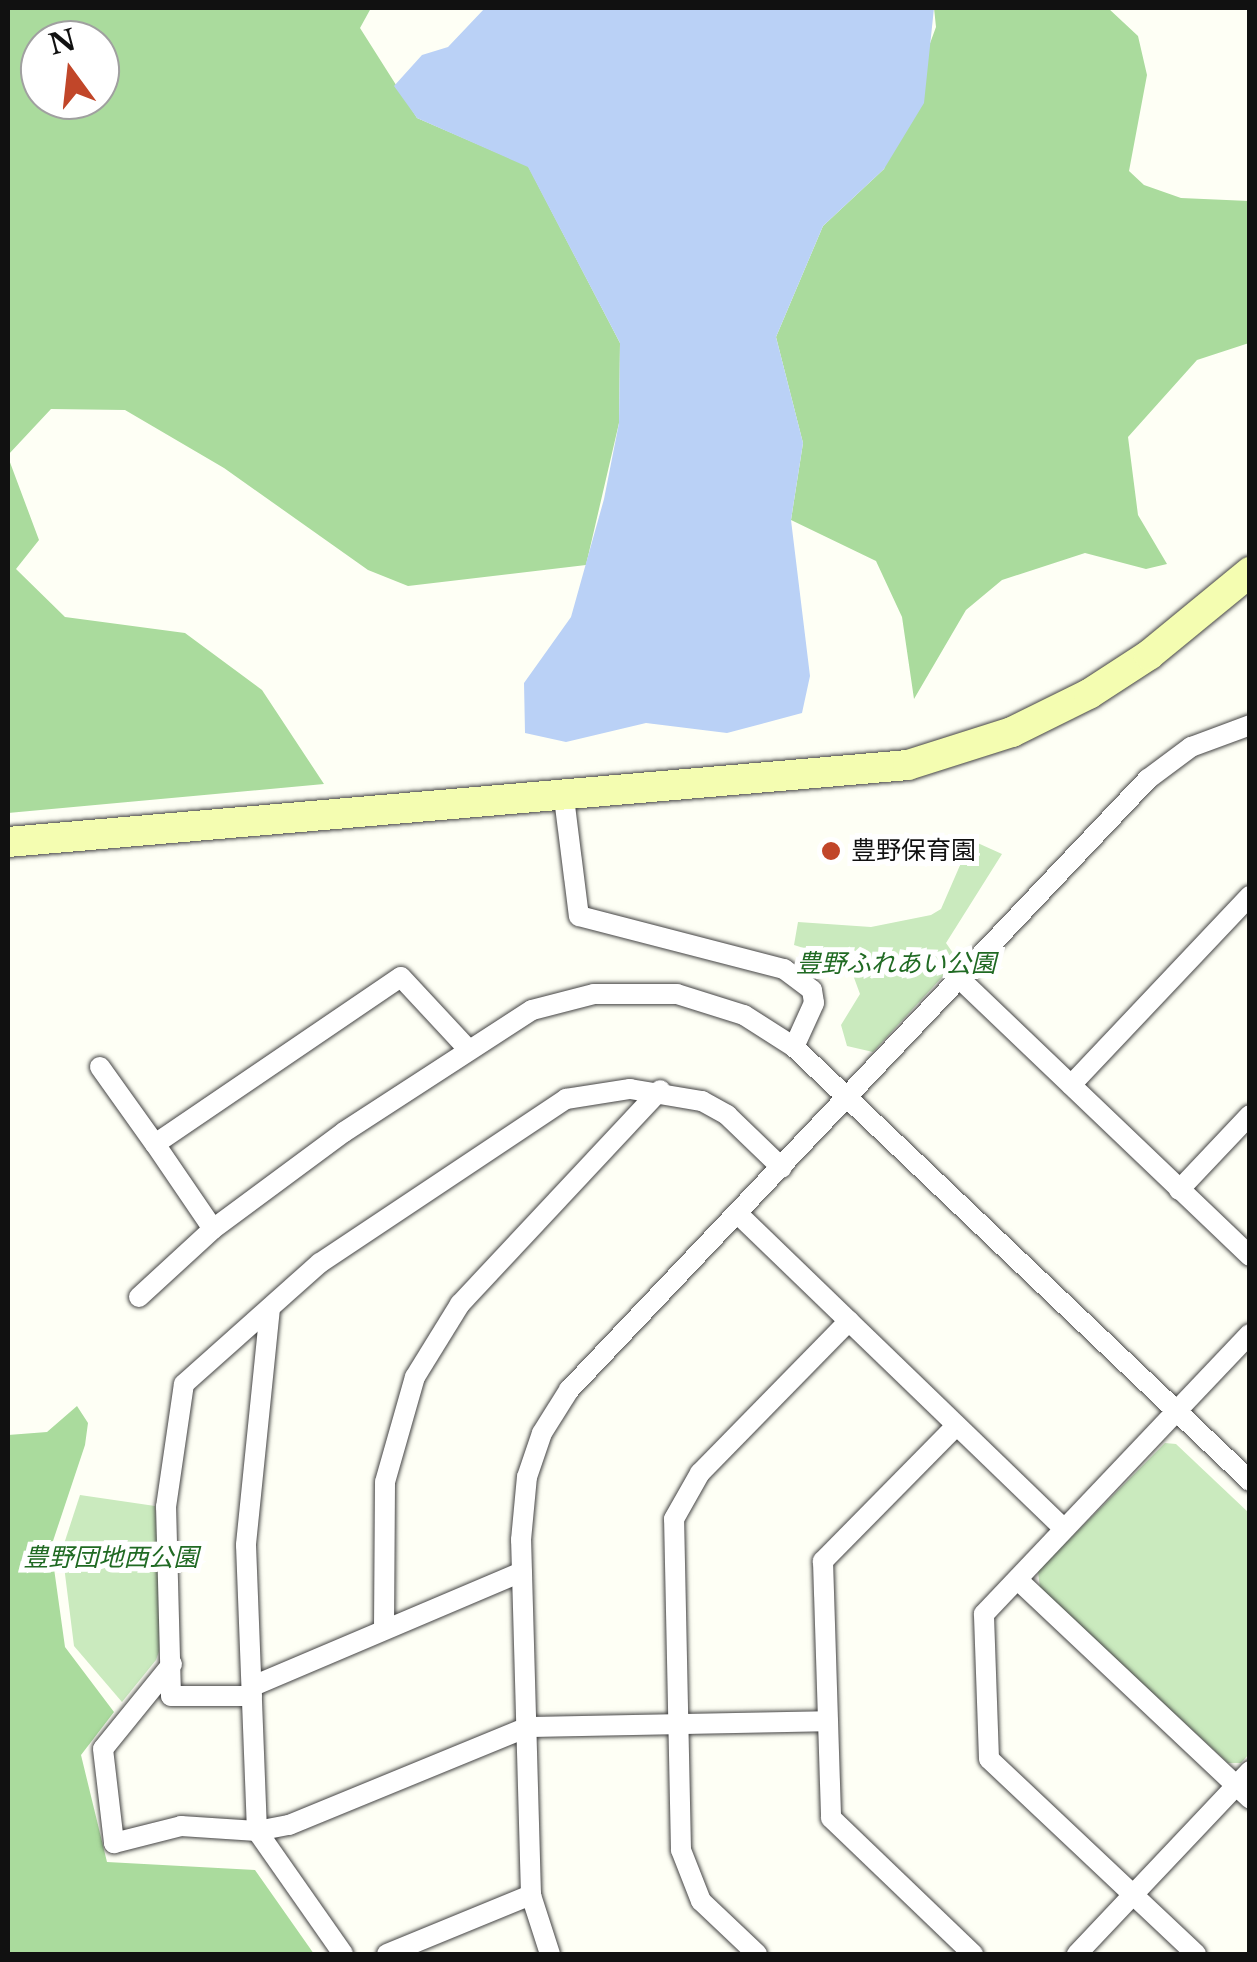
<!DOCTYPE html>
<meta charset="utf-8">
<style>
body{margin:0}
#map{position:relative;width:1257px;height:1962px;overflow:hidden;background:#fefff5;font-family:"Libre Baskerville","Noto Sans JP",serif}
div>[style]{position:absolute}
.green>*{inset:0;background:#caeabe}
.forest>*{inset:0;background:#aadb9d}
.water>*{inset:0;background:#bad1f6}
.roads{filter:drop-shadow(0 0 2px #444) drop-shadow(0 0 2px #444)}
.street>*{height:20px;margin:-10px;padding:0 10px;transform-origin:10px;border-radius:10px;background:#fff}
.secondary>*{height:30px;margin:-15px;padding:0 15px;transform-origin:15px;border-radius:15px;background:#f4fdb1}
.dots>*{width:28px;height:28px;translate:-50% -50%;box-sizing:border-box;border:5px solid #fff;border-radius:50%}
span{translate:-50% -50%;white-space:nowrap;text-align:center;line-height:1.15;-webkit-text-stroke:10px #fff;paint-order:stroke}
.poi-label{font-size:25px;color:#111}
.left{translate:0 -50%;text-align:left}
.park-label{font-size:25px;color:#206a23;font-style:italic}
.frame{position:absolute;inset:0;border:10px solid #111;pointer-events:none}
.north{position:absolute;left:20px;top:20px;width:100px;height:100px;box-sizing:border-box;background:#fff;border:2px solid #a0a0a0;border-radius:50%;rotate:345deg;font-size:28px;font-weight:700;line-height:40px;text-align:center;color:#111}
.north::after{content:'';display:block;margin:auto;width:35px;height:45px;background:#c14629;clip-path:polygon(50% 0,100% 100%,50% 72%,0 100%)}
</style>
<div id="map">
<div class="green">
<div style="clip-path:polygon(971px 840px,1002px 854px,946px 943px,958px 960px,873px 1052px,847px 1046px,841px 1025px,860px 994px,853px 975px,838px 959px,794px 945px,798px 922px,871px 927px,931px 915px,941px 909px)"></div>
<div style="clip-path:polygon(1165px 1443px,1176px 1444px,1249px 1513px,1249px 1754px,1241px 1763px,1228px 1763px,1040px 1588px,1038px 1571px)"></div>
<div style="clip-path:polygon(80px 1495px,155px 1506px,163px 1640px,156px 1660px,122px 1702px,74px 1646px,62px 1550px)"></div>
</div>
<div class="forest">
<div style="clip-path:polygon(evenodd,8px 8px,371px 8px,360px 28px,417px 118px,528px 166px,620px 343px,619px 423px,586px 565px,408px 586px,368px 570px,224px 468px,125px 410px,51px 409px,8px 455px,8px 8px,40px 40px,100px 40px,100px 100px,40px 100px,40px 40px)"></div>
<div style="clip-path:polygon(934px 8px,1108px 8px,1138px 36px,1147px 75px,1129px 171px,1144px 185px,1181px 198px,1249px 201px,1249px 343px,1197px 360px,1128px 437px,1138px 515px,1167px 564px,1146px 569px,1085px 553px,1002px 580px,966px 610px,914px 699px,902px 617px,876px 561px,791px 520px,803px 443px,776px 337px,823px 226px,884px 169px,936px 27px)"></div>
<div style="clip-path:polygon(8px 457px,39px 540px,16px 569px,65px 617px,185px 633px,262px 690px,324px 784px,8px 813px)"></div>
<div style="clip-path:polygon(77px 1406px,88px 1423px,85px 1445px,51px 1547px,65px 1647px,114px 1712px,81px 1755px,107px 1862px,255px 1870px,314px 1954px,8px 1954px,8px 1435px,47px 1432px)"></div>
</div>
<div class="water">
<div style="clip-path:polygon(485px 8px,934px 8px,924px 103px,884px 169px,823px 226px,776px 337px,803px 443px,791px 520px,810px 676px,802px 713px,727px 733px,646px 723px,566px 742px,525px 733px,524px 683px,571px 617px,604px 499px,619px 423px,620px 343px,528px 167px,417px 118px,394px 86px,422px 55px,448px 47px)"></div>
</div>
<div class="roads">
<div class="street">
<div style="left:564px;top:798px;width:119px;rotate:82.8deg"></div>
<div style="left:579px;top:916px;width:212px;rotate:14.5deg"></div>
<div style="left:784px;top:969px;width:35px;rotate:37deg"></div>
<div style="left:812px;top:990px;width:13px;rotate:81deg"></div>
<div style="left:814px;top:1003px;width:48px;rotate:114.4deg"></div>
<div style="left:960px;top:979px;width:401px;rotate:43.7deg"></div>
<div style="left:100px;top:1067px;width:95px;rotate:54.5deg"></div>
<div style="left:1071px;top:1085px;width:260px;rotate:-46.6deg"></div>
<div style="left:1179px;top:1190px;width:103px;rotate:-46.6deg"></div>
<div style="left:738px;top:1214px;width:453px;rotate:44deg"></div>
<div style="left:213px;top:1229px;width:103px;rotate:-124.3deg"></div>
<div style="left:155px;top:1144px;width:297px;rotate:-34.2deg"></div>
<div style="left:401px;top:977px;width:98px;rotate:47.1deg"></div>
<div style="left:139px;top:1297px;width:100px;rotate:-42.6deg"></div>
<div style="left:213px;top:1229px;width:163px;rotate:-36.5deg"></div>
<div style="left:344px;top:1132px;width:224px;rotate:-33deg"></div>
<div style="left:532px;top:1010px;width:64px;rotate:-14.5deg"></div>
<div style="left:594px;top:994px;width:83px"></div>
<div style="left:677px;top:994px;width:70px;rotate:17.4deg"></div>
<div style="left:744px;top:1015px;width:59px;rotate:32.6deg"></div>
<div style="left:794px;top:1047px;width:630px;rotate:43.58deg"></div>
<div style="left:270px;top:1308px;width:238px;rotate:95.8deg"></div>
<div style="left:246px;top:1545px;width:286px;rotate:87.8deg"></div>
<div style="left:257px;top:1831px;width:150px;rotate:55deg"></div>
<div style="left:956px;top:1426px;width:190px;rotate:134.6deg"></div>
<div style="left:823px;top:1561px;width:257px;rotate:88.2deg"></div>
<div style="left:831px;top:1818px;width:197px;rotate:43.8deg"></div>
<div style="left:1018px;top:1580px;width:319px;rotate:43.3deg"></div>
<div style="left:384px;top:1627px;width:145px;rotate:-89.6deg"></div>
<div style="left:385px;top:1482px;width:109px;rotate:-74.1deg"></div>
<div style="left:415px;top:1377px;width:86px;rotate:-58.3deg"></div>
<div style="left:460px;top:1304px;width:293px;rotate:-46.9deg"></div>
<div style="left:172px;top:1664px;width:109px;rotate:129.1deg"></div>
<div style="left:103px;top:1749px;width:95px;rotate:83.3deg"></div>
<div style="left:114px;top:1843px;width:69px;rotate:-14.2deg"></div>
<div style="left:181px;top:1826px;width:76px;rotate:3.8deg"></div>
<div style="left:257px;top:1831px;width:33px;rotate:-11deg"></div>
<div style="left:289px;top:1825px;width:258px;rotate:-22.3deg"></div>
<div style="left:528px;top:1727px;width:300px;rotate:-1.1deg"></div>
<div style="left:253px;top:1686px;width:292px;rotate:-23deg"></div>
<div style="left:252px;top:1696px;width:81px;rotate:180deg"></div>
<div style="left:171px;top:1696px;width:189px;rotate:-91.5deg"></div>
<div style="left:166px;top:1507px;width:124px;rotate:-81.7deg"></div>
<div style="left:184px;top:1384px;width:182px;rotate:-41.7deg"></div>
<div style="left:320px;top:1263px;width:296px;rotate:-33.7deg"></div>
<div style="left:566px;top:1099px;width:65px;rotate:-8.9deg"></div>
<div style="left:630px;top:1089px;width:73px;rotate:9.5deg"></div>
<div style="left:702px;top:1101px;width:29px;rotate:29deg"></div>
<div style="left:727px;top:1115px;width:76px;rotate:43.9deg"></div>
<div style="left:387px;top:1954px;width:156px;rotate:-22.3deg"></div>
<div style="left:550px;top:1954px;width:62px;rotate:-107.9deg"></div>
<div style="left:531px;top:1895px;width:355px;rotate:-91.6deg"></div>
<div style="left:521px;top:1540px;width:63px;rotate:-84.6deg"></div>
<div style="left:527px;top:1477px;width:46px;rotate:-71.2deg"></div>
<div style="left:542px;top:1433px;width:51px;rotate:-57.9deg"></div>
<div style="left:569px;top:1390px;width:842px;rotate:-46.54deg"></div>
<div style="left:1148px;top:779px;width:54px;rotate:-36.7deg"></div>
<div style="left:1191px;top:747px;width:63px;rotate:-20.4deg"></div>
<div style="left:757px;top:1954px;width:77px;rotate:-136.6deg"></div>
<div style="left:701px;top:1901px;width:55px;rotate:-111.4deg"></div>
<div style="left:681px;top:1850px;width:331px;rotate:-91.2deg"></div>
<div style="left:674px;top:1519px;width:53px;rotate:-60.5deg"></div>
<div style="left:700px;top:1473px;width:213px;rotate:-45.6deg"></div>
<div style="left:1077px;top:1954px;width:252px;rotate:-46.6deg"></div>
<div style="left:1196px;top:1954px;width:284px;rotate:-136.7deg"></div>
<div style="left:989px;top:1759px;width:145px;rotate:-92deg"></div>
<div style="left:984px;top:1614px;width:386px;rotate:-46.5deg"></div>
</div>
<div class="secondary">
<div style="left:8px;top:842px;width:903px;rotate:-4.89deg"></div>
<div style="left:908px;top:765px;width:109px;rotate:-17.6deg"></div>
<div style="left:1012px;top:732px;width:86px;rotate:-26.3deg"></div>
<div style="left:1089px;top:694px;width:72px;rotate:-33deg"></div>
<div style="left:1149px;top:655px;width:131px;rotate:-39.4deg"></div>
</div>
</div>
<div class="dots">
<div style="left:831px;top:851px;background:#c14629"></div>
</div>
<div class="poi-label">
<span class="left" style="left:851px;top:851px">豊野保育園</span>
</div>
<div class="park-label">
<span style="left:896px;top:964px">豊野ふれあい公園</span>
<span style="left:111px;top:1558px">豊野団地西公園</span>
</div>
<div class="frame"></div>
<div class="north">N</div>
</div>
